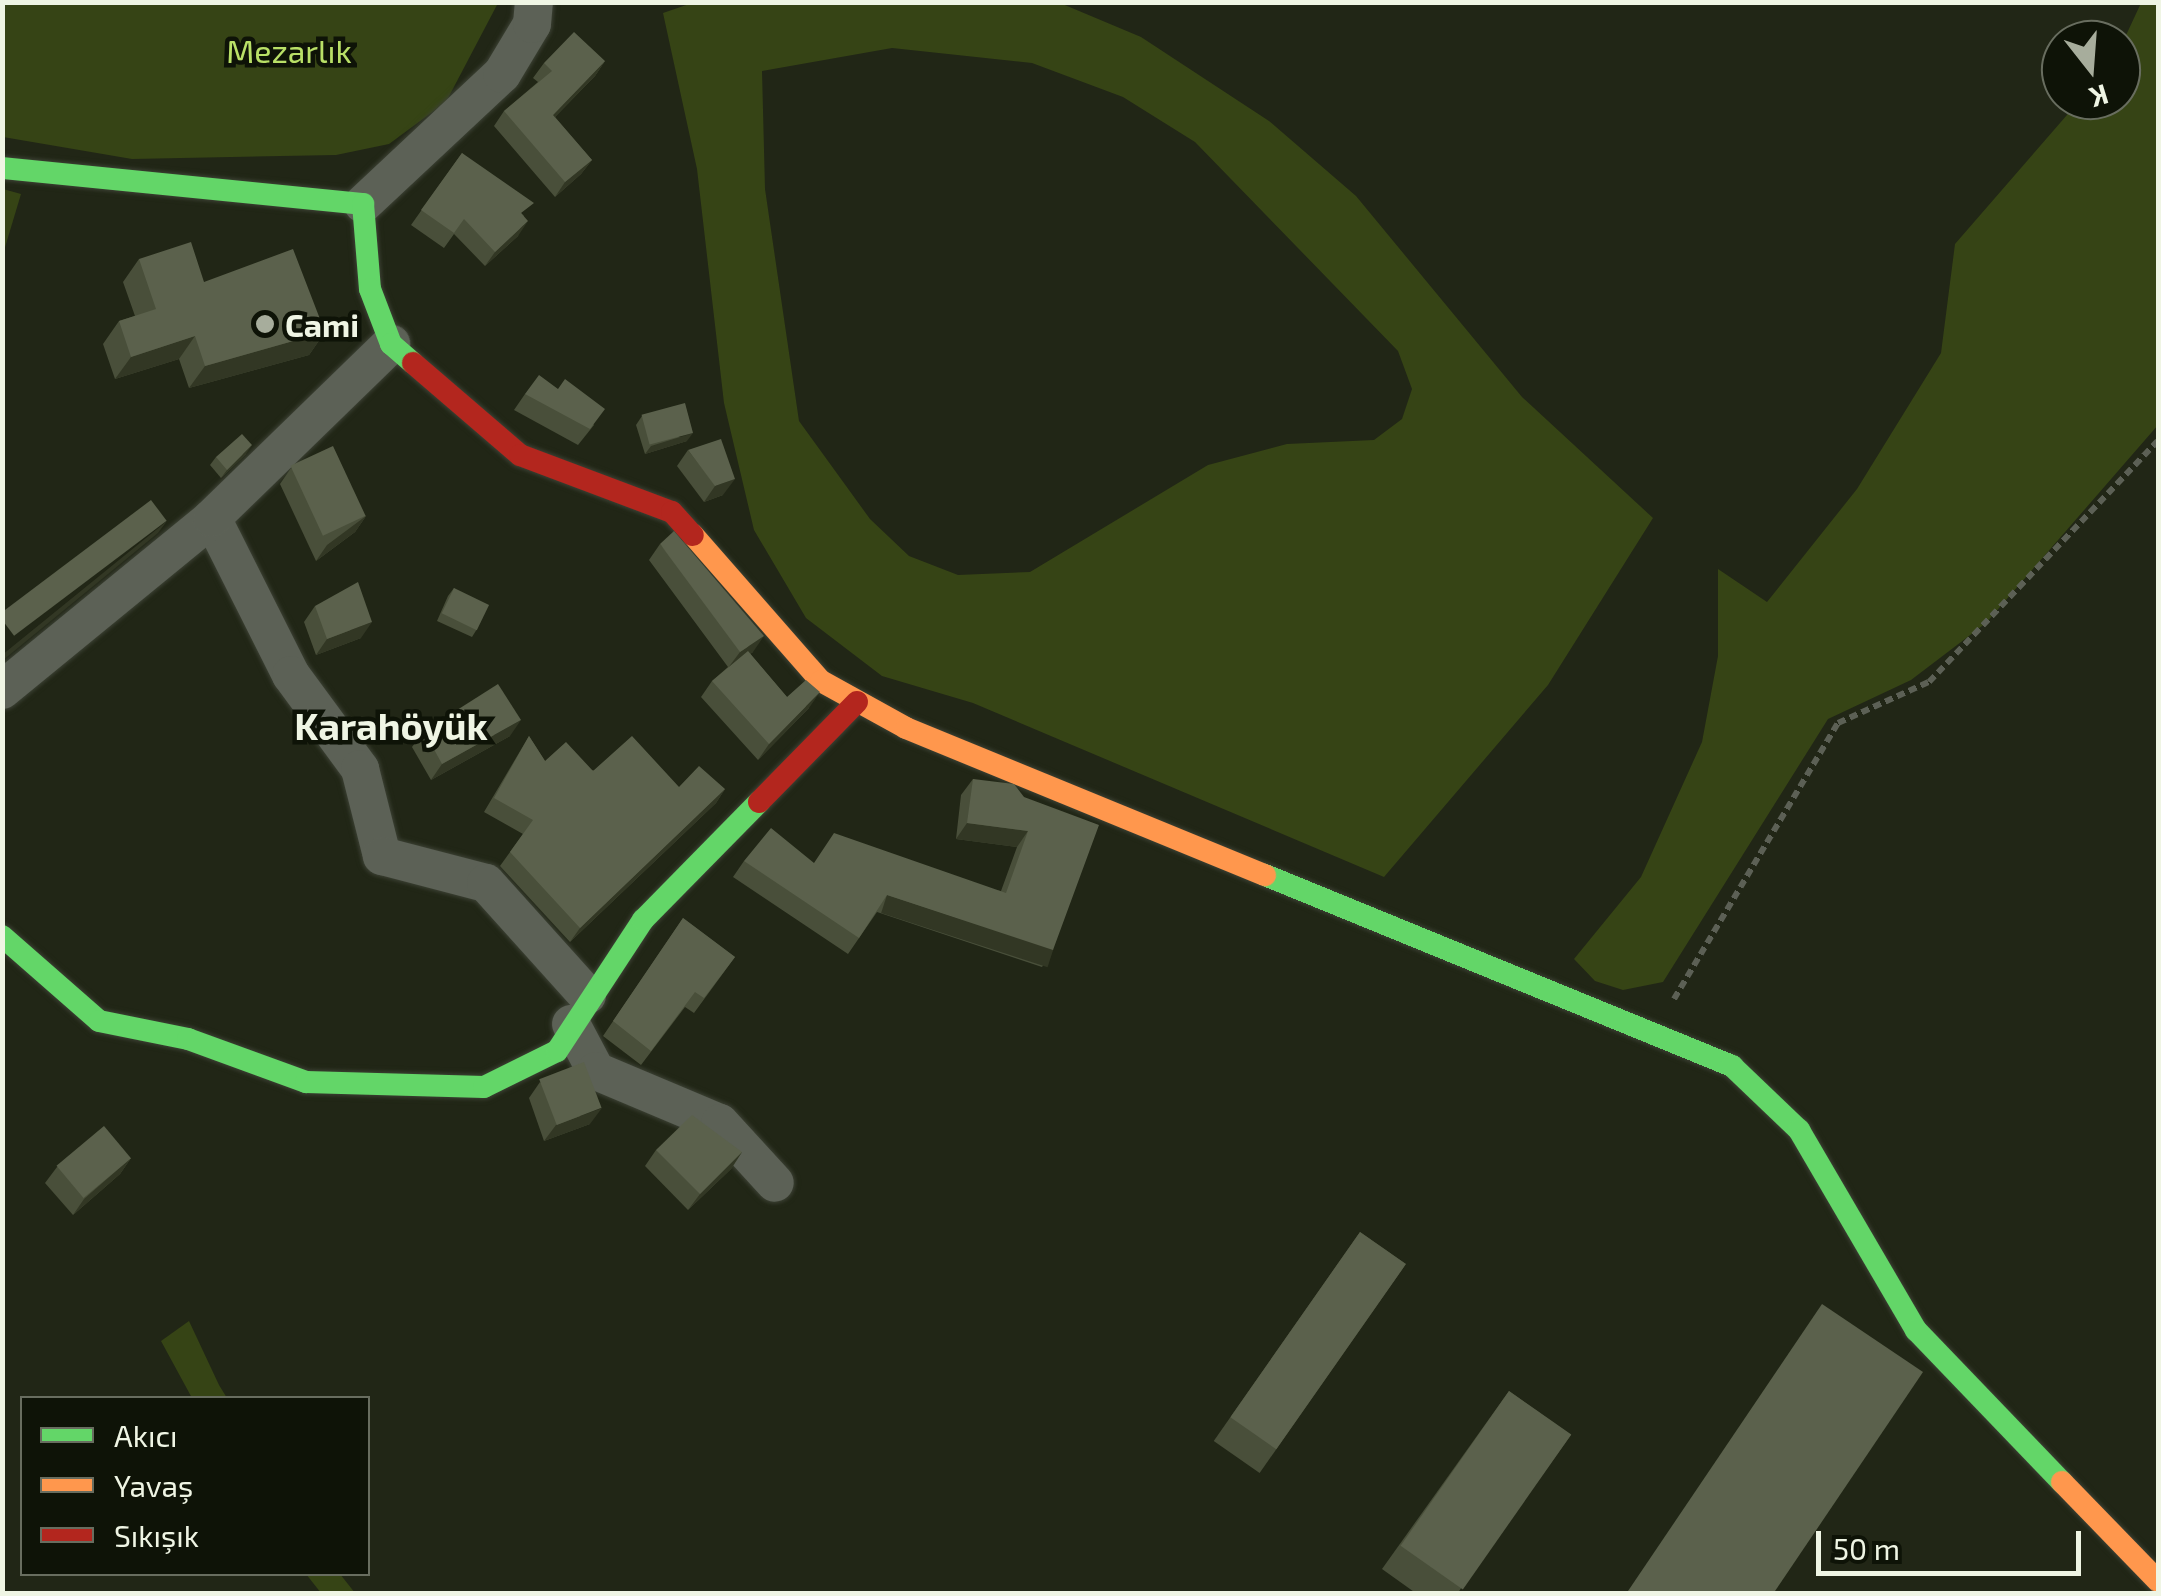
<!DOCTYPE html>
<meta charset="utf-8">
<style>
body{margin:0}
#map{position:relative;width:2161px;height:1596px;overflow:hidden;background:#212616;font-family:"Exo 2",sans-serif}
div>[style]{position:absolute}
.green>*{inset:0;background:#364415}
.path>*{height:6px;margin-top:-3px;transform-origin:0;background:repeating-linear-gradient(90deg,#5c6055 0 8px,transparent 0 13px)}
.roads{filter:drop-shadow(0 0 2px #3c4134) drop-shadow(0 0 2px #3c4134)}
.street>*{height:38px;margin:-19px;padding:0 19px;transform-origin:19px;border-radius:19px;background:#5c6156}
.fast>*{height:22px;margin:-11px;padding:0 11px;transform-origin:11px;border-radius:11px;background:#63d668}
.slow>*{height:22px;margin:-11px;padding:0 11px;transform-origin:11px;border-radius:11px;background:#ff974d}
.jam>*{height:22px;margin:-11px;padding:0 11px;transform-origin:11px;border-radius:11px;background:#b3261e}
.wall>*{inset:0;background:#494f3a;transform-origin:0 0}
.shaded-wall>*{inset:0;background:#323724;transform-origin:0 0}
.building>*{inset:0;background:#5b614c;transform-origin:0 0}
.dots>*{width:28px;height:28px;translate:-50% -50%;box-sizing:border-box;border:5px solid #0e1307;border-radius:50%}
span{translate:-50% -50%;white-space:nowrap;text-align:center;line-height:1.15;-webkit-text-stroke:9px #0e1307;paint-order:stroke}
.park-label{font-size:32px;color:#b9e067}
.poi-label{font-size:32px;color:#eff5e4;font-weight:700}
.left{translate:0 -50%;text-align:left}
.quarter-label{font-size:38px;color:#eff5e4;font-weight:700}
.frame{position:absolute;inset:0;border:5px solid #eff5e4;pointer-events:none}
.legend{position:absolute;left:20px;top:1396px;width:350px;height:180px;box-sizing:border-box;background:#0e1307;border:2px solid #686d5f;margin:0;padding:12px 18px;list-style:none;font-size:30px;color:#eff5e4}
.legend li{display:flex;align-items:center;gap:20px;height:50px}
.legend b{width:50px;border:2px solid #686d5f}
.north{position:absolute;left:2041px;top:20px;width:100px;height:100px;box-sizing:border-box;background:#0e1307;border:2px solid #686d5f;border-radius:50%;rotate:163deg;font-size:28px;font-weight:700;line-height:40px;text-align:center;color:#eff5e4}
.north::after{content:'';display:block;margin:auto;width:35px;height:45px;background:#a7ad9c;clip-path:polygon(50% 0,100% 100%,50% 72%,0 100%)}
.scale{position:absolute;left:1816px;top:1531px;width:265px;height:45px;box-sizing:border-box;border:5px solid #eff5e4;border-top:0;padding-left:12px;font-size:30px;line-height:35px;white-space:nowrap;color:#eff5e4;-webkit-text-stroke:8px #0e1307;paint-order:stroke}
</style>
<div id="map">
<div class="green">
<div style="clip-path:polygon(evenodd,695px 2px,1060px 3px,1141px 37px,1269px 121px,1356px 196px,1522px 397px,1653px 518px,1548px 685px,1384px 877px,973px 703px,882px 676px,806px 618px,754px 530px,724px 403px,697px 169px,663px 13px,695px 2px,892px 48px,1032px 63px,1123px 97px,1195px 142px,1398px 351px,1412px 389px,1402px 419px,1374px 440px,1287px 444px,1208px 465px,1030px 572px,958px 575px,909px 556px,870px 519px,799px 421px,765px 189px,762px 71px,892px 48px)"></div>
<div style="clip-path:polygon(2px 3px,498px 3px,446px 102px,389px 144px,336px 155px,132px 159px,3px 137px)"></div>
<div style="clip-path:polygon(2141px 3px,2158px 3px,2158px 425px,1986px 623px,1911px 680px,1828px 719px,1663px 982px,1623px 990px,1595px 981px,1574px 959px,1641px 877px,1702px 742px,1718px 656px,1718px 569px,1767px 602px,1857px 489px,1941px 353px,1955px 244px,2080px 100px,2121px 100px,2121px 46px)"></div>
<div style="clip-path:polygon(3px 189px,21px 194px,3px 254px)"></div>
<div style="clip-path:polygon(189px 1321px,219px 1385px,227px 1398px,192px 1398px,161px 1341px)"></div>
<div style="clip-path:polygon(306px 1574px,340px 1574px,355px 1593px,321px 1593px)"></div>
</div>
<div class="path">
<div style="left:1674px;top:999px;width:321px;rotate:-59.3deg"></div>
<div style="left:1838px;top:723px;width:100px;rotate:-24.3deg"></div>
<div style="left:1929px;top:682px;width:332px;rotate:-46.5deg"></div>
</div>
<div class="roads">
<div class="street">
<div style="left:363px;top:204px;width:190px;rotate:-43.1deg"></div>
<div style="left:502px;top:74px;width:58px;rotate:-59deg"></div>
<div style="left:532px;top:24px;width:22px;rotate:-85deg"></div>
<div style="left:212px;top:518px;width:176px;rotate:63.3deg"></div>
<div style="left:291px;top:675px;width:117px;rotate:53.7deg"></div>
<div style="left:360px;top:769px;width:90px;rotate:75.8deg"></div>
<div style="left:382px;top:856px;width:107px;rotate:14.6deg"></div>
<div style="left:486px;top:883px;width:151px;rotate:48deg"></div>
<div style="left:2px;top:690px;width:271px;rotate:-39.3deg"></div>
<div style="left:212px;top:518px;width:250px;rotate:-44.2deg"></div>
<div style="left:571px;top:1024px;width:53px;rotate:62deg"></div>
<div style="left:596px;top:1071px;width:134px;rotate:22.8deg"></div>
<div style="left:720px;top:1123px;width:81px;rotate:47.5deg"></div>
</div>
<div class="fast">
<div style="left:2px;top:168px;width:363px;rotate:5.7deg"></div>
<div style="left:363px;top:204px;width:85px;rotate:85.3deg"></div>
<div style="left:370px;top:289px;width:59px;rotate:69.1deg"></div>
<div style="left:391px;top:344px;width:29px;rotate:41deg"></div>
<div style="left:1265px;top:875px;width:505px;rotate:22.24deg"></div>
<div style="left:1732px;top:1066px;width:93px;rotate:43.7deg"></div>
<div style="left:1799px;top:1130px;width:232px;rotate:59.7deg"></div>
<div style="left:1916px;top:1330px;width:211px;rotate:46.2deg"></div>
<div style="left:2px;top:936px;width:129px;rotate:41.2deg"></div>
<div style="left:99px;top:1021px;width:91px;rotate:11.4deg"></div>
<div style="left:188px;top:1039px;width:126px;rotate:20deg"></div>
<div style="left:306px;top:1082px;width:178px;rotate:1.6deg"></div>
<div style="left:484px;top:1087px;width:81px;rotate:-26.3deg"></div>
<div style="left:557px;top:1051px;width:157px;rotate:-56.7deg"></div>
<div style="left:643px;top:920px;width:165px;rotate:-45.5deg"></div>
</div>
<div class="slow">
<div style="left:693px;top:535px;width:194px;rotate:48.8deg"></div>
<div style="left:821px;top:681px;width:97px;rotate:28.9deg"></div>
<div style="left:906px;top:728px;width:388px;rotate:22.3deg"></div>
<div style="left:2062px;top:1482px;width:138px;rotate:45.9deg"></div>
</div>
<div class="jam">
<div style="left:413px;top:363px;width:141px;rotate:40.7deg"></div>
<div style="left:520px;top:455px;width:162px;rotate:20.6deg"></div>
<div style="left:672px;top:512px;width:31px;rotate:48deg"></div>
<div style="left:759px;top:802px;width:140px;rotate:-45.6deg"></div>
</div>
</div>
<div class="wall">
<div style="clip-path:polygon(605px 61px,595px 76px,555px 117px,592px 160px,581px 174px,555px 197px,494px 126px,504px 111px,538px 82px,533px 78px,544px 63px)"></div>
<div style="clip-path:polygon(462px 153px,524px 216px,518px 236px,485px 266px,454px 234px,444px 248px,411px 225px)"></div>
<div style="clip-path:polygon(139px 259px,204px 282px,325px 332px,309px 355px,189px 388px,179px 359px,115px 379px,103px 344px,119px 321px,135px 316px,123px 282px)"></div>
<div style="clip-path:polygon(558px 389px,594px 425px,578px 445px,514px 410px,525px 394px)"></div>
<div style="clip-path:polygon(642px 416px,687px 441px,645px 454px,636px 425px)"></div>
<div style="clip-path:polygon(688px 450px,723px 495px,704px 502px,677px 466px)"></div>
<div style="clip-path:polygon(246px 454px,221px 478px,210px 465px,216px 457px)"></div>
<div style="clip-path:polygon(291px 468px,366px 516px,355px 532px,316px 561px,280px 484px)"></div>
<div style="clip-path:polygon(660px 544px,753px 652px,750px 654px,787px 697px,809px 708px,758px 760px,701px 697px,712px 681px,728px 667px,649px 560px)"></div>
<div style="clip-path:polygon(454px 588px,477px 629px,472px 637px,437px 621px,448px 596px)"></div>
<div style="clip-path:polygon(315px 606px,361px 638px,316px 655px,304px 622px)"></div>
<div style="clip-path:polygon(424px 731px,510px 736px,431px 780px,412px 747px)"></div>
<div style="clip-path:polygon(529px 736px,545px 761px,679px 787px,725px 789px,716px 803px,570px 942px,500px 866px,523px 834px,484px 812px)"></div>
<div style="clip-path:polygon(973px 779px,1024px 797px,1053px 950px,1042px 967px,877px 912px,848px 954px,733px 877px,744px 861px,814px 863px,1001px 891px,1017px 847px,956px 839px,961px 795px)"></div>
<div style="clip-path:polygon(683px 918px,735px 957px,694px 1013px,685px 1007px,641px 1065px,603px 1036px)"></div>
<div style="clip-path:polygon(540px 1082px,590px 1124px,544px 1141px,529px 1098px)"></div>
<div style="clip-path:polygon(656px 1150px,742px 1152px,731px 1169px,688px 1210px,645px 1166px)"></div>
<div style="clip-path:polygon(131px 1158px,120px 1174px,73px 1215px,45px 1183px,57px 1167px)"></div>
<div style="left:1360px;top:1232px;width:56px;height:255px;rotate:35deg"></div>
<div style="clip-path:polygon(1509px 1391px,1571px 1435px,1457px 1594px,1417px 1594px,1382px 1569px)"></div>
</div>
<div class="shaded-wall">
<div style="clip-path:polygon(605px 61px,595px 76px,543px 129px,553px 115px)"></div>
<div style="clip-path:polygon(592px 160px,581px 174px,555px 197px,565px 182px)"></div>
<div style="clip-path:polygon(528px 221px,518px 236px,485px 266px,495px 252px)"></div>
<div style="clip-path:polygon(325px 332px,309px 355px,189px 388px,205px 366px)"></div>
<div style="clip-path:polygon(195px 336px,179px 359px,115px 379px,131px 357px)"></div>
<div style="clip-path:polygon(693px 433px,687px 441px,645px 454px,651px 446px)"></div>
<div style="clip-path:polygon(252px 445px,246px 454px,221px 478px,227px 470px)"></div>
<div style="clip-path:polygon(735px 479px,723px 495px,704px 502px,715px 486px)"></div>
<div style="clip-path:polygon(366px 516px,355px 532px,316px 561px,327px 545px)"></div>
<div style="clip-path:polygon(167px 521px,158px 533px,2px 661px,2px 655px)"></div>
<div style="clip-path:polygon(372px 622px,361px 638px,316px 655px,327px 639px)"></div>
<div style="clip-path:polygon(764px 636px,753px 652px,728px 668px,740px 652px)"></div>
<div style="clip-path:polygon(820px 692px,809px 708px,758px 760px,769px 744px)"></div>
<div style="clip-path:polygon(521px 720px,510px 736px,431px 780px,442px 764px)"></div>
<div style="clip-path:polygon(725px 789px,716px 803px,570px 942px,580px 928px)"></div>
<div style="clip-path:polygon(967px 823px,1028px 831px,1017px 847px,956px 839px)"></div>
<div style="left:887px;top:895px;width:175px;height:19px;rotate:18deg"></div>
<div style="clip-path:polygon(602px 1108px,590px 1124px,544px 1141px,556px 1125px)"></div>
<div style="clip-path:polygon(742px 1152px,731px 1169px,688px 1210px,700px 1194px)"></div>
<div style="clip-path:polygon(131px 1158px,120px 1174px,73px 1215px,84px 1199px)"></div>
</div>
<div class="building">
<div style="clip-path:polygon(574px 32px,605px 61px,553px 115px,592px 160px,565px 182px,504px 111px,552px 71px,544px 63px)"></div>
<div style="clip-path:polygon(462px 153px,534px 203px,521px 213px,528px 221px,495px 252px,464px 219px,454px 233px,421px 210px)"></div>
<div style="clip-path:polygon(191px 242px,204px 282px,293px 249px,325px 332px,205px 366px,195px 336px,131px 357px,119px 321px,156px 309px,139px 259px)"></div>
<div style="clip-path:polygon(539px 375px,558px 389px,565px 379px,605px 409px,590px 429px,525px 394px)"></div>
<div style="left:685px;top:403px;width:31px;height:45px;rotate:75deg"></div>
<div style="clip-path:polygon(242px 434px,252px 445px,227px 470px,216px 457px)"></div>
<div style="clip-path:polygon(721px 439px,735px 479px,715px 486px,688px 450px)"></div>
<div style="left:333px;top:446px;width:77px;height:47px;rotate:65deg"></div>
<div style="left:151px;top:500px;width:26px;height:191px;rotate:53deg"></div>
<div style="clip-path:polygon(674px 531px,764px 636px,740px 652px,660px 544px)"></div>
<div style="clip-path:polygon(358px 582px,372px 622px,327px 639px,315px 606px)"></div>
<div style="left:454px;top:588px;width:39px;height:28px;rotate:26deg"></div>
<div style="clip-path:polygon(748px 651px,787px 697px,806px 680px,820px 692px,769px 744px,712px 681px)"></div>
<div style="clip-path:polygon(498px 684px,521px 720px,442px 764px,424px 731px)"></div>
<div style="clip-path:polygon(529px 736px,545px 761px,566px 742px,593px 771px,632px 736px,679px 787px,699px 766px,725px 789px,580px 928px,510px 852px,533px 820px,494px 798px)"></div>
<div style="clip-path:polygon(973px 779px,1014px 784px,1024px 797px,1099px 825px,1053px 950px,887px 895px,859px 938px,744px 861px,771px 828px,814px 863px,834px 833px,1006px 893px,1028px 831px,967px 823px)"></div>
<div style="clip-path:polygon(683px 918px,735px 957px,704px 998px,695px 992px,651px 1051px,613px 1021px)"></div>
<div style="left:584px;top:1062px;width:49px;height:48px;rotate:69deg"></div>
<div style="clip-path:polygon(692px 1115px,742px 1152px,700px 1194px,656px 1150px)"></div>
<div style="left:104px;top:1126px;width:42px;height:62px;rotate:50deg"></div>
<div style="left:1360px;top:1232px;width:56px;height:226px;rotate:35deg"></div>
<div style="clip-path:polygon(1822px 1304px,1923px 1372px,1773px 1594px,1626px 1594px)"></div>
<div style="left:1509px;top:1391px;width:76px;height:189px;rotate:35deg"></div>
</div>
<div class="dots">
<div style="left:265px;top:324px;background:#a7ad9c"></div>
</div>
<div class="park-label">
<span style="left:289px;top:50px">Mezarlık</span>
</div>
<div class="poi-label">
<span class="left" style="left:285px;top:324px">Cami</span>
</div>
<div class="quarter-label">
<span style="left:391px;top:726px">Karahöyük</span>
</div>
<div class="frame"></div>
<ul class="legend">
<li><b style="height:12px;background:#63d668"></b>Akıcı</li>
<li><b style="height:12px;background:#ff974d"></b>Yavaş</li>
<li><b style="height:12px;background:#b3261e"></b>Sıkışık</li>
</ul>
<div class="north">K</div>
<div class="scale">50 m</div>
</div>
